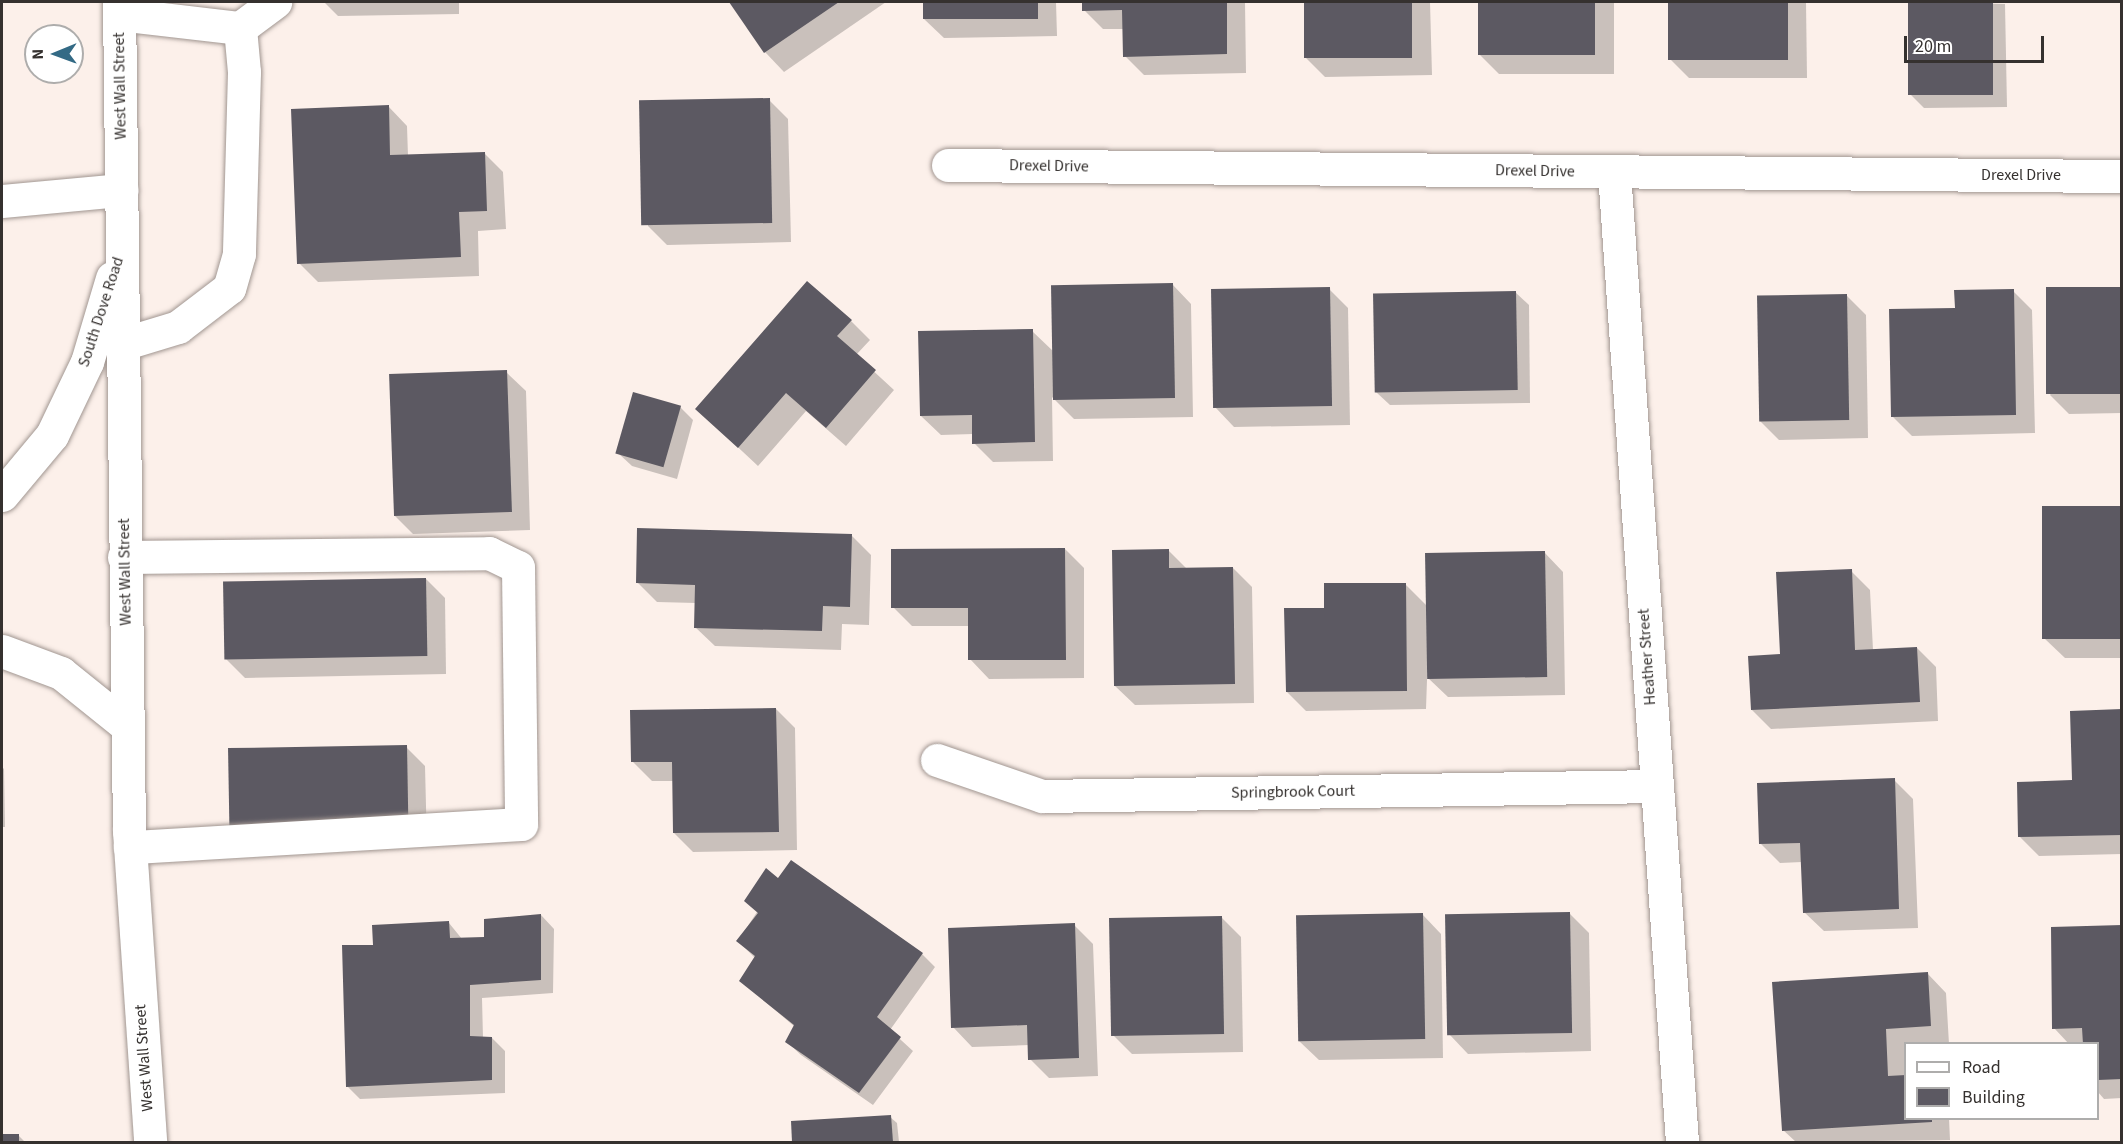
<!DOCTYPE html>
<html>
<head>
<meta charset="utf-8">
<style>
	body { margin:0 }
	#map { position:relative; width:2123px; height:1144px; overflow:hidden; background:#fcf0ea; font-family:"Source Sans 3",sans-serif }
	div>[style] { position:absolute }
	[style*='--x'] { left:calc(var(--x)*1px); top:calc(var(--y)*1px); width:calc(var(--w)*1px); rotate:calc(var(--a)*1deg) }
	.shadow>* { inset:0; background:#0003 }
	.building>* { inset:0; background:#5c5962; transform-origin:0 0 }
	.roads { filter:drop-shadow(0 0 2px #a19691) drop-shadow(0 0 2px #a19691) }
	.minor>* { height:33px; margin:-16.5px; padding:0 16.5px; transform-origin:16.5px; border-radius:16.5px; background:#fff }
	span { translate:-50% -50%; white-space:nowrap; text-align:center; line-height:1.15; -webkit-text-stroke:6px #fff; paint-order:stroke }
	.street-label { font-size:16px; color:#35312f }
	.frame { position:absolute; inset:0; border:3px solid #35312f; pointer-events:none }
	.legend { position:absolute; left:1904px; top:1042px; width:195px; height:78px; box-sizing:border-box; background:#fff; border:2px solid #aeadac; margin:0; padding:8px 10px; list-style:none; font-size:18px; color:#35312f }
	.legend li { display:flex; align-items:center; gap:12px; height:30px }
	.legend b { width:30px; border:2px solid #aeadac }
	.north { position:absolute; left:24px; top:24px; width:60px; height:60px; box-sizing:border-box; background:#fff; border:2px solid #aeadac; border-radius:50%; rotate:269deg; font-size:16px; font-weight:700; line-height:24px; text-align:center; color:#35312f }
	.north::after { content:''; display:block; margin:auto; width:21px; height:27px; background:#336a85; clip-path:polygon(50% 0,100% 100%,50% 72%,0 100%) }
	.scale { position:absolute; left:1904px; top:36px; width:140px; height:27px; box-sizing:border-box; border:3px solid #35312f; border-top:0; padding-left:8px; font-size:18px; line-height:21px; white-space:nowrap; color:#35312f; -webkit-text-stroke:4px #fff; paint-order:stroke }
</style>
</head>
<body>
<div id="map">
	<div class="shadow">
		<div style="clip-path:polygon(324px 2px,459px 2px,459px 14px,338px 16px)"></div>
		<div style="clip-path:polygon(730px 2px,886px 2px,784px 72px,765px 52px)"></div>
		<div style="clip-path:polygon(924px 2px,1056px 2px,1057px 36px,944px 38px,924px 19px)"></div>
		<div style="clip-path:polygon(1083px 2px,1245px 2px,1246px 73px,1144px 75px,1125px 56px,1124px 29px,1103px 29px,1084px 10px)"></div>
		<div style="clip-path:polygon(1305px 2px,1430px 2px,1432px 75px,1325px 77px,1306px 58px)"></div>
		<div style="clip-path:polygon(1480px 2px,1614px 2px,1614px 74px,1499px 74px,1480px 55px)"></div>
		<div style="clip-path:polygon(1669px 2px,1806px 2px,1807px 78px,1689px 78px,1670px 59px)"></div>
		<div style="clip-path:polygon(1909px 2px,2005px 4px,2007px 107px,1924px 108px,1911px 95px)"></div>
		<div style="clip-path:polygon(769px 100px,788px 119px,791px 242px,667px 245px,648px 226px,641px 103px)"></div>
		<div style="clip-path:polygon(388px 106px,407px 126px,408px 156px,484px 153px,503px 172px,506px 229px,478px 231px,479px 276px,318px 282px,299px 263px)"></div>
		<div style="clip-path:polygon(1172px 284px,1191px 304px,1193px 417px,1074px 419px,1052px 397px,1053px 461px,993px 462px,974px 443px,973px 434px,941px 435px,921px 416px,1032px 331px,1054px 352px)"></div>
		<div style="clip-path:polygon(1329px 289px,1348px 308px,1350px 425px,1234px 427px,1215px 407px)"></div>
		<div style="clip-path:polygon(2122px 289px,2122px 413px,2069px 414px,2050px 395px)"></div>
		<div style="clip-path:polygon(2013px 291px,2032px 310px,2035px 433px,1912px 436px,1892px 416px,1956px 309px)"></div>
		<div style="clip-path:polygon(1515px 292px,1529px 305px,1530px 403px,1390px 405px,1376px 392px)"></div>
		<div style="clip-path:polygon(1846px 295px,1866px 315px,1868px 438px,1779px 440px,1760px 421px)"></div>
		<div style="clip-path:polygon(851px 321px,870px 340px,856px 355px,894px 390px,846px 446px,806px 411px,758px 466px,697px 409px)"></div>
		<div style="clip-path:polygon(506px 372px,526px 391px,530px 530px,413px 534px,394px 515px)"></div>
		<div style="clip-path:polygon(680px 407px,693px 420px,677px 479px,632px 466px,618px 453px)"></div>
		<div style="clip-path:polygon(2122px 507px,2122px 658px,2065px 658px,2045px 639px)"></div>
		<div style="clip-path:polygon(852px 536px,871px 555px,869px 625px,842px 624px,841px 650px,715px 646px,695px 627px,696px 603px,657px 602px,637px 582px)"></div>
		<div style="clip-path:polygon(1065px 549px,1084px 568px,1084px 678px,989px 679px,970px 659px,970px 626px,912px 626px,893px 607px)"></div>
		<div style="clip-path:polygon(1168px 550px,1187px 569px,1233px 568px,1252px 587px,1254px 703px,1135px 705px,1115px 686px)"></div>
		<div style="clip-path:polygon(1544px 552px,1563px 572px,1565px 695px,1448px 697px,1428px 678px,1428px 651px,1426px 709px,1306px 711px,1287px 692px,1326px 609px,1405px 584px,1427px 606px)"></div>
		<div style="clip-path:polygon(1851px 571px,1870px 590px,1873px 650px,1917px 648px,1936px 667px,1938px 721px,1771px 729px,1752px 710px,1781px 656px)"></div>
		<div style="clip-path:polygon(426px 579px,445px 598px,446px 674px,245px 678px,226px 659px)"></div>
		<div style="clip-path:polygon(776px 709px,795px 728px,797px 850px,693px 852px,674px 833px,673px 781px,652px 781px,633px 762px)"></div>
		<div style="clip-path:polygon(2122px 711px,2122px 854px,2039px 856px,2020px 837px,2073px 782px)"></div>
		<div style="clip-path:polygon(406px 747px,425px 766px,427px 846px,250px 849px)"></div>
		<div style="clip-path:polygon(2px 767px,4px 769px,5px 827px,2px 827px)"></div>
		<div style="clip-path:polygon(1894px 780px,1913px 799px,1918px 928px,1824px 931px,1804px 912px,1802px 862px,1780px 863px,1761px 844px)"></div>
		<div style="clip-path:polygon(778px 880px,922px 954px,935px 967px,890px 1030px,913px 1051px,873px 1105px,801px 1055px,787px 1042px,795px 1027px,741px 981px,755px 958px,738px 941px)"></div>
		<div style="clip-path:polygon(1422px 914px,1441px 934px,1443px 1058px,1319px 1060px,1299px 1041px)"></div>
		<div style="clip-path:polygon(1570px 914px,1589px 933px,1591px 1051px,1468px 1054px,1449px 1034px)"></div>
		<div style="clip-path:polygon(541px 915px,554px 929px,553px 993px,482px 998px,483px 1038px,492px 1038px,505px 1051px,505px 1093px,360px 1099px,347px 1086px,375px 946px,449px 923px,462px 939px,486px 939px)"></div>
		<div style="clip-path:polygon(1222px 918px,1241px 937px,1243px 1052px,1132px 1054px,1113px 1035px)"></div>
		<div style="clip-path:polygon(1074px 925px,1093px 944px,1098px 1076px,1049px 1078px,1030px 1059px,1029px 1045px,972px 1047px,953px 1027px)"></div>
		<div style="clip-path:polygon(2122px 927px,2122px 1098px,2104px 1099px,2098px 1092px,2098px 1044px,2069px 1044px,2054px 1028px)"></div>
		<div style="clip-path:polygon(1927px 973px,1946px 993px,1949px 1044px,1906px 1044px,1906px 1118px,1949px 1118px,1950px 1140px,1796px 1142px,1783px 1130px)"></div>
		<div style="clip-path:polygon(890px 1117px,897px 1123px,899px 1142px,793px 1142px,792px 1122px)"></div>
		<div style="clip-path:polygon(2px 1135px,18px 1135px,25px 1142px,2px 1142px)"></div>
	</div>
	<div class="building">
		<div style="clip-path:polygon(729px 2px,839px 2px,764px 53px)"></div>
		<div style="left:923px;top:2px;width:115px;height:17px"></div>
		<div style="clip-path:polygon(1082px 2px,1227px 2px,1227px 54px,1123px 57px,1122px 10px,1082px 11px)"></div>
		<div style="left:1304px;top:2px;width:108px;height:56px"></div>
		<div style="left:1478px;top:2px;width:117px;height:53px"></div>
		<div style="left:1668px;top:2px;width:120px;height:58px"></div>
		<div style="left:1908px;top:2px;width:85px;height:93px"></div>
		<div style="left:770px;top:98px;width:125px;height:131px;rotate:89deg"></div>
		<div style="clip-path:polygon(389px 105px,390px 155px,485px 152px,487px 211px,459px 212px,461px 257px,297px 264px,291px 109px)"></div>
		<div style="clip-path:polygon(807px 281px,852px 320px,837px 336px,876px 370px,826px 428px,786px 393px,738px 448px,695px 409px)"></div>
		<div style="left:1173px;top:283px;width:115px;height:122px;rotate:89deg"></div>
		<div style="left:1330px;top:287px;width:119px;height:119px;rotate:89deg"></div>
		<div style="left:2122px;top:287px;width:107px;height:76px;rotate:90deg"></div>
		<div style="clip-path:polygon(2014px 289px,2016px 415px,1891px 417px,1889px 309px,1955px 308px,1954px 290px)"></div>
		<div style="left:1516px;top:291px;width:99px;height:143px;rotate:89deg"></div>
		<div style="left:1847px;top:294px;width:126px;height:90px;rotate:89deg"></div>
		<div style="clip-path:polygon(1033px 329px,1035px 442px,972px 444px,972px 415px,920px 416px,918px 331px)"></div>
		<div style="left:507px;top:370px;width:142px;height:118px;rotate:88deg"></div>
		<div style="left:633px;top:392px;width:50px;height:64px;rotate:16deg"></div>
		<div style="left:2122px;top:506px;width:133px;height:80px;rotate:90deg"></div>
		<div style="clip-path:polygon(637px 528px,852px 534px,850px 607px,823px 606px,822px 631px,694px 628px,695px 585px,636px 583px)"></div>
		<div style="clip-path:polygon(1065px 548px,1066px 660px,968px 660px,968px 608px,891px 608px,891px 549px)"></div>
		<div style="clip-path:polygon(1169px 549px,1169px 568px,1233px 567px,1235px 684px,1114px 686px,1112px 550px)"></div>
		<div style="left:1545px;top:551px;width:126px;height:120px;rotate:89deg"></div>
		<div style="clip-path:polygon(1852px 569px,1855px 650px,1917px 647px,1920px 702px,1751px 710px,1748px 656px,1780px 654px,1776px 572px)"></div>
		<div style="left:426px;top:578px;width:78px;height:203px;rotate:89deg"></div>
		<div style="clip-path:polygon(1324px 583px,1406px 583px,1407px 691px,1286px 692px,1284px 608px,1324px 608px)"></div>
		<div style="clip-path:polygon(776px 708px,779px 832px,673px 833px,672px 762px,631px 762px,630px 710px)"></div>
		<div style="clip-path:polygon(2122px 709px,2122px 835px,2018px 837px,2017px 782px,2072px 780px,2070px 711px)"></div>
		<div style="left:407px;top:745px;width:83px;height:179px;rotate:89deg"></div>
		<div style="clip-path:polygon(1895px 778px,1899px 909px,1803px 913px,1800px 843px,1759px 844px,1757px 783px)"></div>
		<div style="clip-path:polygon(791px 860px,923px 953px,877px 1017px,901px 1037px,859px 1093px,785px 1042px,794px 1025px,739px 981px,755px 956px,736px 941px,758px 913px,744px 901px,766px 868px,778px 878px)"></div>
		<div style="left:1570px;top:912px;width:121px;height:125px;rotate:89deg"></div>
		<div style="left:1423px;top:913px;width:126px;height:127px;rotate:89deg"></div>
		<div style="clip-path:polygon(541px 914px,541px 980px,470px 985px,470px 1036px,492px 1037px,492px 1080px,346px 1087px,342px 945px,373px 945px,372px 925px,449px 921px,450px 938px,484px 937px,484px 919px)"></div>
		<div style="left:1222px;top:916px;width:118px;height:113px;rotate:89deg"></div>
		<div style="clip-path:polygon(1075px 923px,1079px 1058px,1028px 1060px,1027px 1025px,951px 1028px,948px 928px)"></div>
		<div style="clip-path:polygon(2122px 925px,2122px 1079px,2098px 1080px,2098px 1044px,2083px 1044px,2082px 1028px,2052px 1029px,2051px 927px)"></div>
		<div style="clip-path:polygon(1928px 972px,1931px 1026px,1886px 1029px,1888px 1076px,1906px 1075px,1906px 1118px,1932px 1118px,1932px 1122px,1782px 1131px,1772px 982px)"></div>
		<div style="clip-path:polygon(891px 1115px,893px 1142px,792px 1142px,791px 1121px)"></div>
		<div style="left:2px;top:1134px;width:17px;height:8px"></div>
	</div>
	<div class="roads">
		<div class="minor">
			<div style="--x:119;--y:2;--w:829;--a:89.31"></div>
			<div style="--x:129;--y:831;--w:312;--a:86.1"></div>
			<div style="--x:119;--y:14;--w:122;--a:6.6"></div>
			<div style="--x:240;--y:28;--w:44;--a:84.8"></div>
			<div style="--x:244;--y:72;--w:182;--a:91.6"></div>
			<div style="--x:239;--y:254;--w:35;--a:106"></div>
			<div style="--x:229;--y:288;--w:64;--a:142.6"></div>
			<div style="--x:178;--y:327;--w:59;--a:163.1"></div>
			<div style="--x:240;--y:28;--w:44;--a:-36.6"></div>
			<div style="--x:948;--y:165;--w:1174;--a:0.54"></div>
			<div style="--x:1614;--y:172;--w:972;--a:85.99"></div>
			<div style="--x:2;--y:201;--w:120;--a:-5.3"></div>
			<div style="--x:2;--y:495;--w:78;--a:-50.2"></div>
			<div style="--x:52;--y:435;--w:81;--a:-64.4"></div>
			<div style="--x:87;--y:362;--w:88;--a:-73.4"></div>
			<div style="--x:124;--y:557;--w:365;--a:-0.6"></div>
			<div style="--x:489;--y:553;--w:32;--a:26"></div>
			<div style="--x:518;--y:567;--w:257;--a:89.3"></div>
			<div style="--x:521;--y:824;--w:392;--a:176.6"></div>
			<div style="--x:2;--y:651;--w:63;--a:20.4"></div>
			<div style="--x:61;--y:673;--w:85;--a:38.8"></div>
			<div style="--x:937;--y:760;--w:111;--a:18.9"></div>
			<div style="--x:1042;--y:796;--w:614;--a:-0.93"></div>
		</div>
	</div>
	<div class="street-label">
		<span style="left:120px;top:86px;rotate:-91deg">West Wall Street</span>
		<span style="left:1049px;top:166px;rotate:1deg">Drexel Drive</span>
		<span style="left:1535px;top:171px;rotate:1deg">Drexel Drive</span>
		<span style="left:2021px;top:175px">Drexel Drive</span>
		<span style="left:101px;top:312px;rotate:-72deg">South Dove Road</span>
		<span style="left:125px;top:572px;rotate:-91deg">West Wall Street</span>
		<span style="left:1647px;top:657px;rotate:-94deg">Heather Street</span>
		<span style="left:1293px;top:792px;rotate:-1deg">Springbrook Court</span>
		<span style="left:144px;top:1058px;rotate:-94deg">West Wall Street</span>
	</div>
	<div class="frame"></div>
	<ul class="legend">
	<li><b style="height:8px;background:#fff"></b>Road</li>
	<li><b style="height:16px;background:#5c5962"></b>Building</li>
	</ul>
	<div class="north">N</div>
	<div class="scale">20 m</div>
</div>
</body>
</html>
